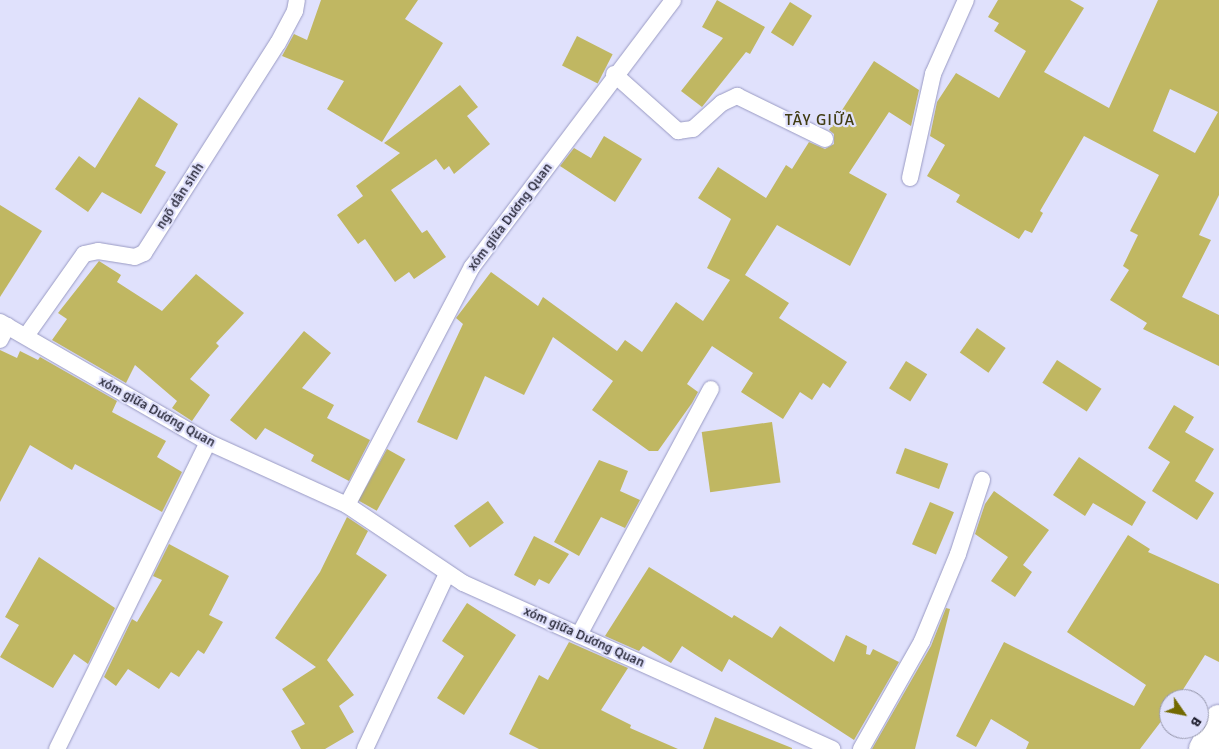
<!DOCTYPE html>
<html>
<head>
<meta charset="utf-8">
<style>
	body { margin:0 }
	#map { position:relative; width:1219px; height:749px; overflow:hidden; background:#e0e1fc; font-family:Signika,sans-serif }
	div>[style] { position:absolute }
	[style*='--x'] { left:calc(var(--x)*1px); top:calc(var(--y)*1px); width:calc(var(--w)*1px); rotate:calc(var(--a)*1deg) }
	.building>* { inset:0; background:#c0b762; transform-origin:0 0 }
	.roads { filter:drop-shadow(0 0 1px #999ac3) drop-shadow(0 0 1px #999ac3) }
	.lane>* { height:16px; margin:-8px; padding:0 8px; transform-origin:8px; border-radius:8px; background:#fff }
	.street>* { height:28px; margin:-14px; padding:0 14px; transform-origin:14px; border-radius:14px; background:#fff }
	span { translate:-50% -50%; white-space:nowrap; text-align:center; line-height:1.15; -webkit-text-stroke:4.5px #e0e1fc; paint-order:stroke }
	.street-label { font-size:14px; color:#222232 }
	.quarter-label { font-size:16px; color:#413c13; letter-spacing:1px }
	.north { position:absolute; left:1159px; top:689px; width:50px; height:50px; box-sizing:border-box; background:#e0e1fc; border:1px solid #9495ab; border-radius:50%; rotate:123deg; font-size:14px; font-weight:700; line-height:20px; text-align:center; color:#222232 }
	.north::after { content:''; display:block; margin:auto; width:18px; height:22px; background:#726901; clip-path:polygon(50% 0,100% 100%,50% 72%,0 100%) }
</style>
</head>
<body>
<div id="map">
	<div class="building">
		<div style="clip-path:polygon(321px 0,418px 0,405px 19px,443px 43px,382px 142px,327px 109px,344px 81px,282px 56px,294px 34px,307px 40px)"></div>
		<div style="clip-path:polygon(717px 0,765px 27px,750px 54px,746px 52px,702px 107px,681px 91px,723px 38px,702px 27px)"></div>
		<div style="clip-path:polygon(evenodd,998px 0,1070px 0,1084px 8px,1044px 72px,1109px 108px,1158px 0,1219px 0,1219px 195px,1199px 235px,1211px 240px,1182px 297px,1219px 315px,1219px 366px,1143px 329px,1147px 323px,1110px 300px,1129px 270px,1123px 266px,1138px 235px,1130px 231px,1159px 175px,1084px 136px,1040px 211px,1043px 213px,1032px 233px,1025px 230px,1019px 239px,956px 202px,960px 195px,927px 176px,945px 145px,930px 136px,937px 102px,956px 73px,999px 98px,1026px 51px,994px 31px,999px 23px,988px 17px,998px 0,1170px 89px,1218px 112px,1195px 153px,1153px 131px,1170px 89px)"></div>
		<div style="left:790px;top:2px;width:26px;height:36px;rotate:32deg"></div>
		<div style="left:577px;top:36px;width:40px;height:33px;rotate:27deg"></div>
		<div style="clip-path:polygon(874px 61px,919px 90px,911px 126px,889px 112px,849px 173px,887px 194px,850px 266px,777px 225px,745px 275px,789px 303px,779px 318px,847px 362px,830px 388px,823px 383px,812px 400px,800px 392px,783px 419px,741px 392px,753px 373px,712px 346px,687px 384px,698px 392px,692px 403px,658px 451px,649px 451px,592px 410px,613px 381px,553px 337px,524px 395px,485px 376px,457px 440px,417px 422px,463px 324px,456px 318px,491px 272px,538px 306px,543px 297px,617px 351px,625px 340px,642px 352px,676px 302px,703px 321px,730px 280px,707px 268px,731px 219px,698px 198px,718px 167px,766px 198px,786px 165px,792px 169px,809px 142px,825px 149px,834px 144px,834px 134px,829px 130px)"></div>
		<div style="clip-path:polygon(460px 85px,478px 107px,467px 116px,490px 144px,454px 174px,449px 166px,444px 170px,436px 159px,391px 190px,422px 233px,427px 230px,446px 257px,414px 279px,409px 272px,395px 282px,365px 239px,358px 244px,337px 215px,363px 196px,356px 186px,400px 153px,384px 143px)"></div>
		<div style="clip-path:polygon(139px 97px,178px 124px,155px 166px,166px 172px,141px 214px,102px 192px,88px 212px,55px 189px,79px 156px,95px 168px)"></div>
		<div style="clip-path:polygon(604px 136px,642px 159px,615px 202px,560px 166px,574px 148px,591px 158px)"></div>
		<div style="clip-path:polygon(0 205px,42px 231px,0 297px)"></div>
		<div style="clip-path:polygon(99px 261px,121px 275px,117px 282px,162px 311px,196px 274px,244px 313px,216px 343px,219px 346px,190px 379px,210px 395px,192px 421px,172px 408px,177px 401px,135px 365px,126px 383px,52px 340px,67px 319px,58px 313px)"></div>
		<div style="left:977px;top:328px;width:35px;height:30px;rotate:35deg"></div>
		<div style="clip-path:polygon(304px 331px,331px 353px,302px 388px,334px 405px,327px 418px,370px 440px,349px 481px,311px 461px,314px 455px,265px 428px,256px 440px,230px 420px)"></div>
		<div style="clip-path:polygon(0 350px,17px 358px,20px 351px,38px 360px,40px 357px,117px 401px,112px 412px,166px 441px,157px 457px,182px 472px,162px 512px,75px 464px,72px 470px,30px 445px,0 502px)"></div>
		<div style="left:1057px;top:360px;width:53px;height:27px;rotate:33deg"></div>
		<div style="left:906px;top:361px;width:25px;height:32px;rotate:32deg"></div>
		<div style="clip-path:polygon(1174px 405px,1194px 417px,1185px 432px,1214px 449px,1195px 481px,1214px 493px,1197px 520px,1152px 491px,1170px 462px,1148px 448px)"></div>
		<div style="left:772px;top:422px;width:61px;height:71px;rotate:82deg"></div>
		<div style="left:905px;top:448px;width:46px;height:27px;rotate:20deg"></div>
		<div style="left:387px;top:449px;width:21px;height:59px;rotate:29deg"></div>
		<div style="clip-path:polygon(1079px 457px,1146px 502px,1132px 526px,1093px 503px,1085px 516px,1053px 495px)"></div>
		<div style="clip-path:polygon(599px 460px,628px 471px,620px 491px,640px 500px,625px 528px,601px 517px,579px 556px,554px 542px)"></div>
		<div style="clip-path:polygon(994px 491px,1049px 530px,1023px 565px,1032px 572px,1015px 597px,991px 581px,1008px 557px,975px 534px,985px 504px)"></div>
		<div style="left:488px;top:501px;width:27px;height:42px;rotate:54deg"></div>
		<div style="left:930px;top:502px;width:26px;height:46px;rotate:23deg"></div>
		<div style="clip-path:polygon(347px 517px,368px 531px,356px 554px,387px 575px,327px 660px,354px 695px,339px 706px,354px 732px,325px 749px,301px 749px,291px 731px,305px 724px,282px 689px,316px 667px,275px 638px,320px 572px)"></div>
		<div style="clip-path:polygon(1128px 535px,1150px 549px,1148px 552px,1219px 584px,1219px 662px,1205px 655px,1177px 699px,1169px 699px,1169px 711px,1140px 749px,1026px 749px,1029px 742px,991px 719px,976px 747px,956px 736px,1004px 642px,1134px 706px,1146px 685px,1067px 632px)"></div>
		<div style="clip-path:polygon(534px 536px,569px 554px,549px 584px,539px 579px,535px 586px,514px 575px)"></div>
		<div style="clip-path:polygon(169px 544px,229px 576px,209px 615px,223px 622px,204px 654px,198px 650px,179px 677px,171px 672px,159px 689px,128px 669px,116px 686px,104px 677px,132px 619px,137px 622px,162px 580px,153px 576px)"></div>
		<div style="clip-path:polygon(39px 557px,115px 608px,88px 664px,74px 654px,53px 688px,0 657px,19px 625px,5px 617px)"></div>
		<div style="clip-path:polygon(649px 567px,732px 618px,734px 615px,772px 638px,780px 626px,834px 662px,846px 635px,867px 646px,866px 654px,870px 655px,873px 649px,899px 662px,854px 740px,729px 659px,722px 672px,682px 646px,671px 663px,643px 646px,639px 651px,605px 636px)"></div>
		<div style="clip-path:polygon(467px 603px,516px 635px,464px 715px,437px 698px,464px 656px,442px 641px)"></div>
		<div style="clip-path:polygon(946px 608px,950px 609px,915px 749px,872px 749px,931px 646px)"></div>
		<div style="clip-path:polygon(569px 642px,628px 668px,601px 710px,631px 725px,630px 728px,678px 749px,539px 749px,509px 734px,539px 675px,548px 680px)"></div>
		<div style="clip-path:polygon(715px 717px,792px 748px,792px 749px,703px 749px)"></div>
	</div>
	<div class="roads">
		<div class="lane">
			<div style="--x:614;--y:74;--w:86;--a:41.7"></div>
			<div style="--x:678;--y:131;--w:15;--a:-8"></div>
			<div style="--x:693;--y:129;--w:39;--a:-42"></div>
			<div style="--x:722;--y:103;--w:17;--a:-25"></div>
			<div style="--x:737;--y:96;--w:98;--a:26"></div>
			<div style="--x:910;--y:178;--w:107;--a:-77.5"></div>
			<div style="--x:933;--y:74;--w:81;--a:-66"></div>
			<div style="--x:0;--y:322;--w:240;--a:30"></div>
			<div style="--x:208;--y:442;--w:153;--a:24.4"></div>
			<div style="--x:347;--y:505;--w:140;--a:33.9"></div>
			<div style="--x:463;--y:583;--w:405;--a:24.2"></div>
			<div style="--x:26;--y:336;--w:100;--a:-54.7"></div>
			<div style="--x:84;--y:254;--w:14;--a:-12"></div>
			<div style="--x:98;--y:251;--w:37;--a:9"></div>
			<div style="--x:135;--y:257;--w:10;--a:-24"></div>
			<div style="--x:144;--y:253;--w:249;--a:-57.5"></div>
			<div style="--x:278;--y:43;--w:36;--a:-62"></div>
			<div style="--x:295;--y:11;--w:11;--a:-80"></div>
			<div style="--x:0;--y:340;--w:16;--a:-63"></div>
			<div style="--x:347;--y:505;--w:269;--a:-62.3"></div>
			<div style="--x:472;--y:267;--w:334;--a:-53"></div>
			<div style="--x:579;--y:635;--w:279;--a:-61.8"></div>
			<div style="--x:57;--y:749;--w:342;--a:-63.8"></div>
			<div style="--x:365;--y:749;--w:193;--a:-64.9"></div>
			<div style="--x:861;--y:749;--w:124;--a:-60.5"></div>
			<div style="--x:922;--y:641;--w:94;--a:-67.5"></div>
			<div style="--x:958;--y:554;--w:78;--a:-72"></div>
		</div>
		<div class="street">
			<div style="--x:1203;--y:749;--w:34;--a:-62"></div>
		</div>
	</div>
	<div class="street-label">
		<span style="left:180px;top:196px;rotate:-57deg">ngõ dân sinh</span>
		<span style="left:510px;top:217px;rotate:-53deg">xóm giữa Dương Quan</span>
		<span style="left:157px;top:412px;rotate:29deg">xóm giữa Dương Quan</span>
		<span style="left:584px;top:637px;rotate:24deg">xóm giữa Dương Quan</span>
	</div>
	<div class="quarter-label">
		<span style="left:820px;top:120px">TÂY GIỮA</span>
	</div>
	<div class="north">B</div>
</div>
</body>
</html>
